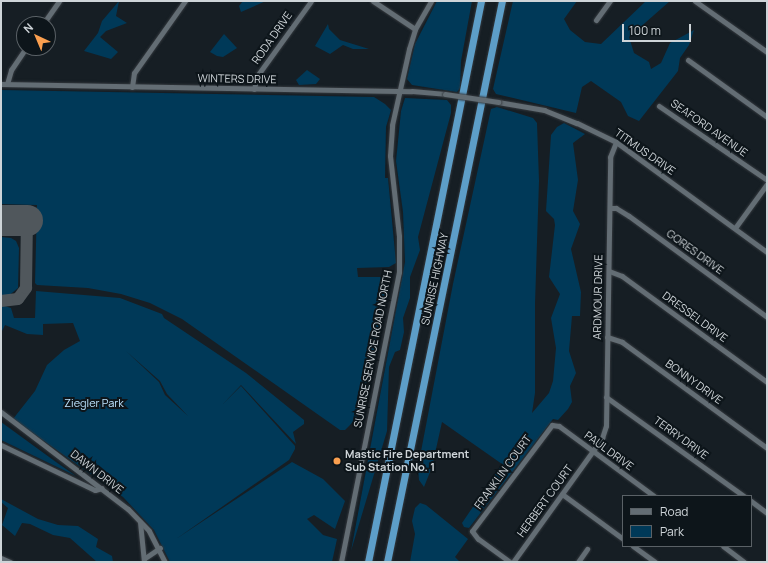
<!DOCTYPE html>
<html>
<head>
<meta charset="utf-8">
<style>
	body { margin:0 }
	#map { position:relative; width:768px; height:563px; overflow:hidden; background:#161e24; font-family:Manrope,sans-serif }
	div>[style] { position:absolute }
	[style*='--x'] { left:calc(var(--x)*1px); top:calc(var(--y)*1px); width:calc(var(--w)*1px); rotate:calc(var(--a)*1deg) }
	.green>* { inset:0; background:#003958 }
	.taxiway>* { height:12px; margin:-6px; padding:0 6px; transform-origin:6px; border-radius:6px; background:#50575c }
	.runway>* { height:31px; margin:-15.5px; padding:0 15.5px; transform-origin:15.5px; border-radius:15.5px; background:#50575c }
	.roads { filter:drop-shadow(0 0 1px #34393e) drop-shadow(0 0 1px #34393e) }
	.minor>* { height:5px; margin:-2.5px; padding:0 2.5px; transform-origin:2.5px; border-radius:2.5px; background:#636d74 }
	.highway>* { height:7px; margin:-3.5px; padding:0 3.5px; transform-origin:3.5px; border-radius:3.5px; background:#5d9ec8 }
	.bridges { filter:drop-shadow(0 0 1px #34393e) drop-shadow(0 0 1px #34393e) }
	.minor-bridge>* { height:5px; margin:-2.5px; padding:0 2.5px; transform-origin:2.5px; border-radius:2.5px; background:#636d74 }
	.dots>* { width:11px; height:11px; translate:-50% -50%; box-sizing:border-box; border:2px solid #0d151a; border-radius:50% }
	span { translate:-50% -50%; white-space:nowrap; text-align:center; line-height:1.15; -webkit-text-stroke:4px #0d151a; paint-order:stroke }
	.street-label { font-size:11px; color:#ced4d8 }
	.park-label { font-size:11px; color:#bee4ff }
	.poi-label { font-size:11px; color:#ced4d8; font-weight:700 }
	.left { translate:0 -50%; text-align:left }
	.frame { position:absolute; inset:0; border:2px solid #ced4d8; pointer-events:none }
	.legend { position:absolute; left:622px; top:495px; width:130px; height:52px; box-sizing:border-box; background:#0d151a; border:1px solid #5a6166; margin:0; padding:5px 7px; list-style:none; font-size:12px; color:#ced4d8 }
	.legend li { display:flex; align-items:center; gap:8px; height:20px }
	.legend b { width:20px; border:1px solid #5a6166 }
	.north { position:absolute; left:16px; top:16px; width:40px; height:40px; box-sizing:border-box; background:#0d151a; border:1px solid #5a6166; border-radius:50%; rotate:316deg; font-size:11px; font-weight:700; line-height:16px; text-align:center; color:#ced4d8 }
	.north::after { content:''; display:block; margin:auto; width:14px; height:18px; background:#fa9f4f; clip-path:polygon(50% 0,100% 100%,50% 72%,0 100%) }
	.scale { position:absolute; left:622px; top:24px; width:69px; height:18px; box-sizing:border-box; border:2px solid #ced4d8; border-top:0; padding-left:5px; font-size:12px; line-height:14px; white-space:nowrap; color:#ced4d8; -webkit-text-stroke:3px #0d151a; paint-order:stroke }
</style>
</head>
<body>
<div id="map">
	<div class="green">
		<div style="clip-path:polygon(119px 1px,116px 16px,127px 23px,106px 31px,100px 37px,118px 52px,111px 59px,84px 51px,98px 33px,102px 21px)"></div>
		<div style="clip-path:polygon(243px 1px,266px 1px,241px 12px,239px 6px)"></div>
		<div style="clip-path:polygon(437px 1px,472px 1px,461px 61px,460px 88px,457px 92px,412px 85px,407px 79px,415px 44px)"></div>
		<div style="clip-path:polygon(513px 1px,577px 1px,564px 19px,570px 30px,585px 42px,601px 44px,646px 1px,670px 1px,629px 37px,634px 53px,649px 62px,651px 69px,661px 63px,670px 43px,694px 30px,689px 45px,680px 58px,678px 71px,639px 121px,628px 116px,621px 102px,591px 81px,582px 87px,576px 113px,496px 94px,493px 89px)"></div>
		<div style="clip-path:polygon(328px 24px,329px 29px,340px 40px,369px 49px,353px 49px,343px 45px,330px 54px,315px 46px)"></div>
		<div style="clip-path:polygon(224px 34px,237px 48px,223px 57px,217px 56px,210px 52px)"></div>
		<div style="clip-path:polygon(307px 70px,320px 79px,316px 84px,299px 85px,296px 80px)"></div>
		<div style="clip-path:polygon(1px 90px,374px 97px,385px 104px,391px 110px,386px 127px,385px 178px,388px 178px,396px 263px,389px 267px,357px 268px,358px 277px,381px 277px,385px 284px,385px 296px,366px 389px,356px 418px,350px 425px,345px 430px,340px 430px,182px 319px,150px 303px,121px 294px,88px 288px,37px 285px,35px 283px,37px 205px,1px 204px)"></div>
		<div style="clip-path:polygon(405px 98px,447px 100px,451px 105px,451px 113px,418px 237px,420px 250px,410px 277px,410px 298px,403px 318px,404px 332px,400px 350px,395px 352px,389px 367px,387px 431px,351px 551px,405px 262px,403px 212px,396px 161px,401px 111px)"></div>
		<div style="clip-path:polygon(497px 107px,533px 118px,537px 123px,539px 181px,535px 304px,535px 393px,532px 413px,549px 393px,553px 381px,556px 348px,551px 318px,560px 294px,549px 277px,555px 225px,554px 219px,546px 211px,551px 135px,557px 127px,564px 123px,585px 134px,573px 143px,578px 180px,573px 211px,580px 224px,571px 249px,581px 292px,580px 316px,572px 316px,569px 351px,576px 373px,570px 386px,572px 402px,568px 409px,558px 420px,553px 419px,469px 528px,464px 527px,462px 523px,502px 464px,442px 422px,432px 467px,424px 487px,419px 480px,418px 467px,453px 284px,491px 109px)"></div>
		<div style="clip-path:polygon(1px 237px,11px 238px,16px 241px,19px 248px,18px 288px,7px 297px,1px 296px)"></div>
		<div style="clip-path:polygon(evenodd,36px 291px,120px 298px,162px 314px,164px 318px,246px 373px,304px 420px,304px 424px,293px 432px,296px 444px,241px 385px,222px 405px,241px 386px,295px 446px,295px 449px,289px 460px,176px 539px,292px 462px,323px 479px,345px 501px,335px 529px,314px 515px,307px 519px,323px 535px,337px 539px,332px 562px,170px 562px,154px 530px,123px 497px,13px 419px,35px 391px,47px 365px,64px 350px,80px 341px,73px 323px,43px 324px,43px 335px,27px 334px,5px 325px,1px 333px,1px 305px,11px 308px,14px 318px,35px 318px,36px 291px,126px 351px,160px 381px,167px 394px,188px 416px,165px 395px,159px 382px,126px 351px)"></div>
		<div style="clip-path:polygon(1px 422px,56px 462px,76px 476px,1px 440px)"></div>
		<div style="clip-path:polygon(1px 499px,38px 519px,58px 525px,78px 526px,98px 539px,96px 547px,112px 556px,113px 562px,97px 562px,70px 538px,53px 535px,30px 524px,22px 523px,15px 536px,2px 525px,8px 508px,1px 502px)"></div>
		<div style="clip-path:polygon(420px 503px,426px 505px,468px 539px,455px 557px,460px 562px,410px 562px,415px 534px,412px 521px,415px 508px)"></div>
	</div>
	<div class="taxiway">
		<div style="--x:1;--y:301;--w:17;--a:-7"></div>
		<div style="--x:18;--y:299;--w:14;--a:-54"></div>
		<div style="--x:26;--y:288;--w:68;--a:-89.2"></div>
	</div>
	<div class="runway">
		<div style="--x:1;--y:220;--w:26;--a:0"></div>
	</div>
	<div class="roads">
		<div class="minor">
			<div style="--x:373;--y:1;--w:50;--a:33.7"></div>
			<div style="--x:695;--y:1;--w:88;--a:35.3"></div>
			<div style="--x:596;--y:20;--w:24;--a:-54"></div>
			<div style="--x:43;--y:24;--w:28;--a:-55"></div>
			<div style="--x:688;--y:60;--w:97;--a:35.8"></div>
			<div style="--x:1;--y:84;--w:411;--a:1"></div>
			<div style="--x:412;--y:91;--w:33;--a:5"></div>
			<div style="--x:7;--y:84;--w:15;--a:-74"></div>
			<div style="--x:11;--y:70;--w:27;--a:-56"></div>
			<div style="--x:132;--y:87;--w:14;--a:-82"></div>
			<div style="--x:134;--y:73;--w:88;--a:-54.7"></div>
			<div style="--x:254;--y:89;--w:13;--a:-77"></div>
			<div style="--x:257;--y:76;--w:92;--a:-54.2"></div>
			<div style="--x:498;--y:102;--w:47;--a:9.9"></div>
			<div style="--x:544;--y:110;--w:35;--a:22"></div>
			<div style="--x:577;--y:123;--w:43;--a:26"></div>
			<div style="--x:616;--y:142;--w:187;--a:36.1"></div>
			<div style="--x:659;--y:106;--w:131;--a:34.4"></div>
			<div style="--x:610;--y:208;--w:6;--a:0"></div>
			<div style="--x:616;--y:208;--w:15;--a:32"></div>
			<div style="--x:629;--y:216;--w:171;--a:36.2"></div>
			<div style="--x:735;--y:228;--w:54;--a:-54"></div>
			<div style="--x:609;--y:271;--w:14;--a:21"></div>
			<div style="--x:622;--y:276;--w:180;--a:36.2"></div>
			<div style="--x:607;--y:337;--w:16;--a:18"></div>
			<div style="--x:622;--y:342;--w:180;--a:36.2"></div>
			<div style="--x:606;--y:397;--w:170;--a:35.7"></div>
			<div style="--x:1;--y:412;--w:160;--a:37.4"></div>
			<div style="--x:128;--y:509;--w:30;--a:46"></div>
			<div style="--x:149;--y:531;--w:35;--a:63"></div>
			<div style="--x:1;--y:445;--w:104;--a:25.6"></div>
			<div style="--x:95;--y:490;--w:7;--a:-16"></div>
			<div style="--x:562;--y:494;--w:76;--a:36.4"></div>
			<div style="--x:751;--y:501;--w:20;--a:37"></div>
			<div style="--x:140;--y:522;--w:40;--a:84.3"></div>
			<div style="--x:633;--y:546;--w:27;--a:36"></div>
			<div style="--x:723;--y:546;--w:26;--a:37"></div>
			<div style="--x:1;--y:558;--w:10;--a:24"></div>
			<div style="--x:145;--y:558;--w:18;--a:-34"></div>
			<div style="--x:341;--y:562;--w:296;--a:-78.7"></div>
			<div style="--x:399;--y:272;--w:36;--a:-90"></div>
			<div style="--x:399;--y:236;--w:81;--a:-96.4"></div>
			<div style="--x:390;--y:156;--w:31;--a:-86"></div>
			<div style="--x:392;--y:125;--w:78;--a:-77.4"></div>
			<div style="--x:409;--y:49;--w:21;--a:-73"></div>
			<div style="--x:415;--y:29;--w:32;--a:-60"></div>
			<div style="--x:510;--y:562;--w:39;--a:-144"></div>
			<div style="--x:478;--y:539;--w:10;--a:-127"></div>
			<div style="--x:472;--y:531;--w:133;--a:-53"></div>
			<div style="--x:552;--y:425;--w:7;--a:8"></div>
			<div style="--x:559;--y:426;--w:118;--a:36.4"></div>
			<div style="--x:513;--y:562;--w:153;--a:-54.3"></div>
			<div style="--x:602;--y:438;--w:13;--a:-72"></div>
			<div style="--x:606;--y:426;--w:269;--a:-89.1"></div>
			<div style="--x:610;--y:157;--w:16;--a:-68"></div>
			<div style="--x:578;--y:562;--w:16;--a:-55"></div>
		</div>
		<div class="highway">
			<div style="--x:368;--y:562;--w:572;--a:-78.61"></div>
			<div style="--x:387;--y:562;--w:573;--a:-78.42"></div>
		</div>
	</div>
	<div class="bridges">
		<div class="minor-bridge">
			<div style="--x:445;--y:94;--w:54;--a:8.6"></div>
		</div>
	</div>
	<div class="dots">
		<div style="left:337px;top:461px;background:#fa9f4f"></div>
	</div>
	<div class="street-label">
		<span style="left:272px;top:38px;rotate:-55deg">RODA DRIVE</span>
		<span style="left:237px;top:79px;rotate:1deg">WINTERS DRIVE</span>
		<span style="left:709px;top:128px;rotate:35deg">SEAFORD AVENUE</span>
		<span style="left:645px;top:152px;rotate:35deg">TITMUS DRIVE</span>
		<span style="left:695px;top:252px;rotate:36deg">GORES DRIVE</span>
		<span style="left:435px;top:279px;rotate:-78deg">SUNRISE HIGHWAY</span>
		<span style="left:598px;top:297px;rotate:-89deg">ARDMOUR DRIVE</span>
		<span style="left:695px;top:317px;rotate:36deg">DRESSEL DRIVE</span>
		<span style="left:373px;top:349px;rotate:-79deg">SUNRISE SERVICE ROAD NORTH</span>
		<span style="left:694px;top:382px;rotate:36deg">BONNY DRIVE</span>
		<span style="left:681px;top:438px;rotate:36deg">TERRY DRIVE</span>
		<span style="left:609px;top:451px;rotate:36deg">PAUL DRIVE</span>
		<span style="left:97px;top:472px;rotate:38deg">DAWN DRIVE</span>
		<span style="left:503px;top:472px;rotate:-54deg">FRANKLIN COURT</span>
		<span style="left:545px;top:501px;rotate:-54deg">HERBERT COURT</span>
	</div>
	<div class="park-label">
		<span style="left:94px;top:403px">Ziegler Park</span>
	</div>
	<div class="poi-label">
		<span class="left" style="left:345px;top:461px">Mastic Fire Department<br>Sub Station No. 1</span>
	</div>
	<div class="frame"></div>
	<ul class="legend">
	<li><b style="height:5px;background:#636d74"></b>Road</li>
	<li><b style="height:11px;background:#003958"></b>Park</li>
	</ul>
	<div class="north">N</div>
	<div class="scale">100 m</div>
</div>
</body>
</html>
